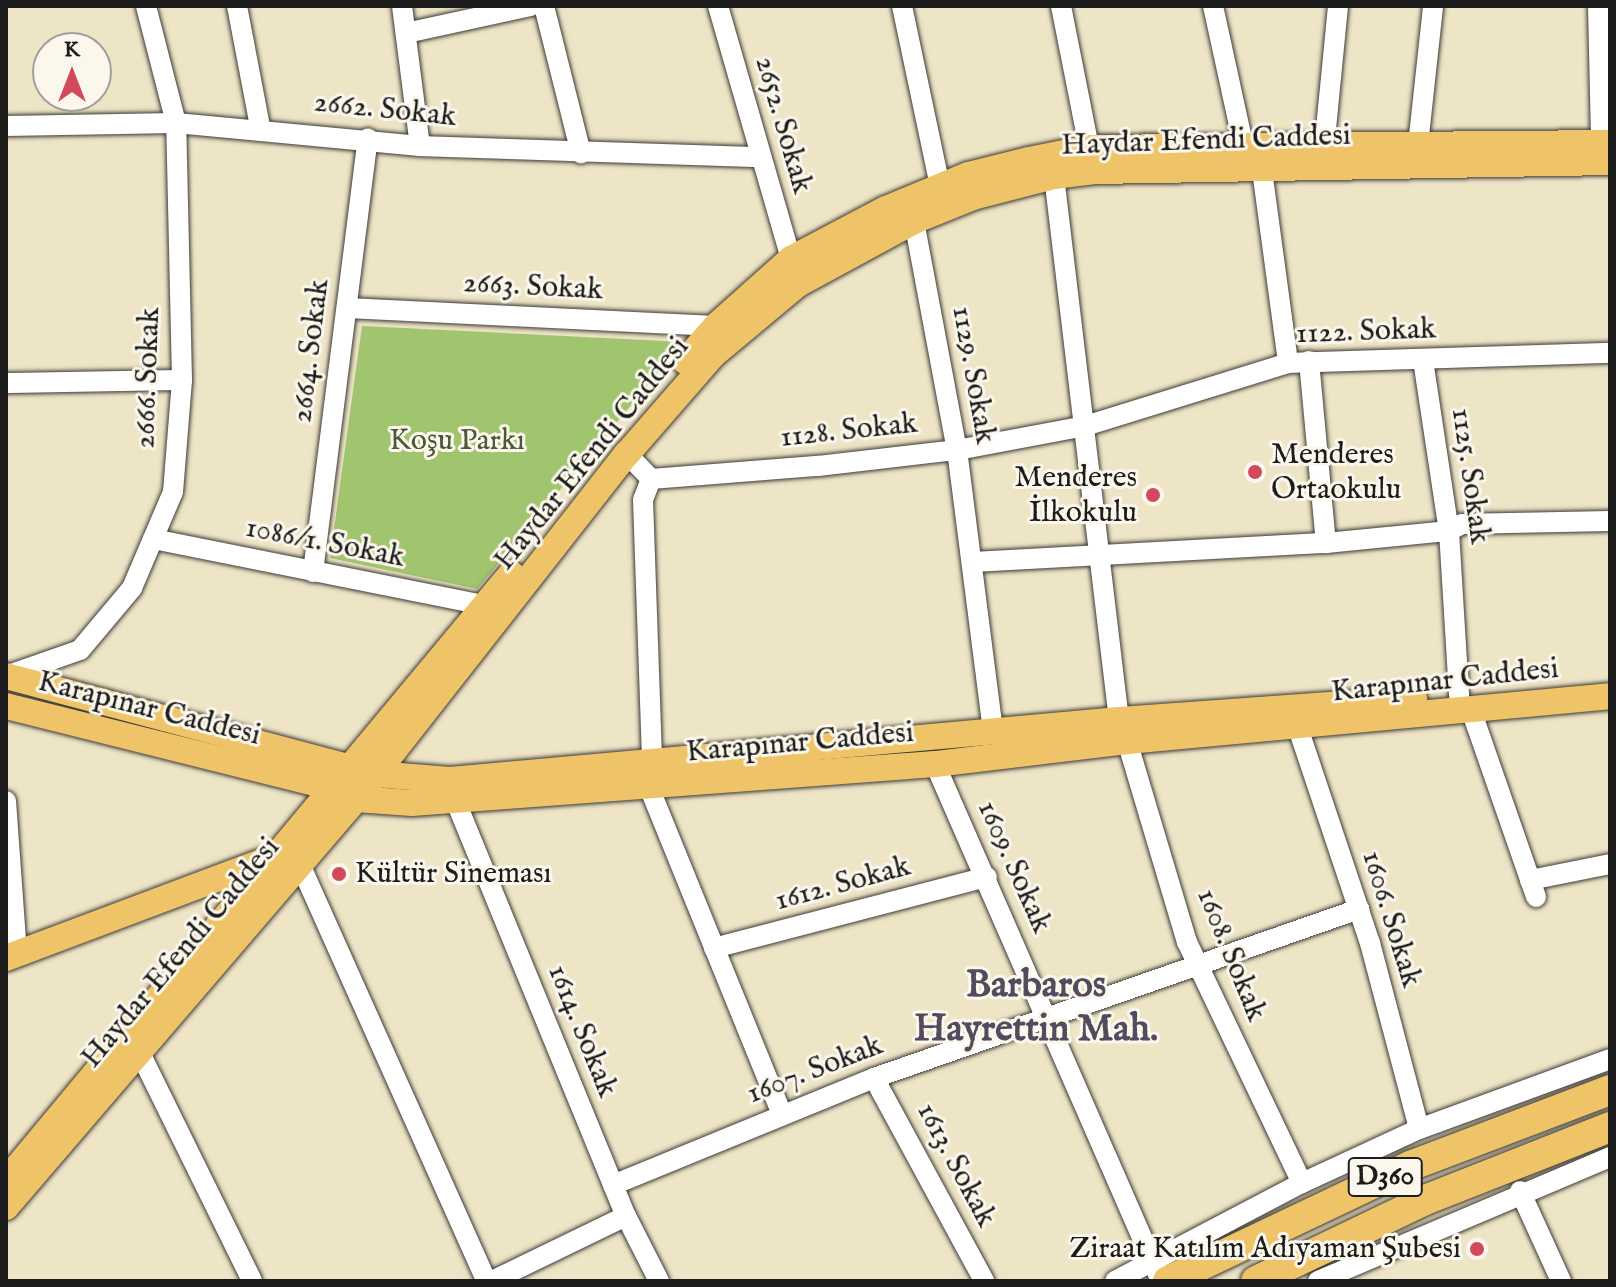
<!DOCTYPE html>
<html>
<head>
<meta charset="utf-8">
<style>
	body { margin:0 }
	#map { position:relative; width:1616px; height:1287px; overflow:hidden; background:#eee4c6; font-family:"IM FELL English",serif }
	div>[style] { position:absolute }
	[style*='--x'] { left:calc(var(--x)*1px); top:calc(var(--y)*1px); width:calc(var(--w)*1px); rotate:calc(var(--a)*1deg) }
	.green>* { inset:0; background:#a1c46e }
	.roads { filter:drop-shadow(0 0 2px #3c3a36) drop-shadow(0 0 2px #3c3a36) }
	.minor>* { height:20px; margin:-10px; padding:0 10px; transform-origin:10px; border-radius:10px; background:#fff }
	.major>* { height:26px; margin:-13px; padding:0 13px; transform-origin:13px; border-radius:13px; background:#efc469 }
	.highway>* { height:30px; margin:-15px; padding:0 15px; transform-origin:15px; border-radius:15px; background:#efc469 }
	.dots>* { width:22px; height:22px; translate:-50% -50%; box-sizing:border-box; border:4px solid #fbf7ec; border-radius:50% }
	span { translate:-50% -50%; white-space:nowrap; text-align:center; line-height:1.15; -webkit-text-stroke:6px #fbf7ec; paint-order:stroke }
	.shield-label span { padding:2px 6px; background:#fbf7ec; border:2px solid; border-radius:6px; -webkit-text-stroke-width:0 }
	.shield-label { font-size:28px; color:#1c1c1c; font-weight:700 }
	.street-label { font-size:30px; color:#1c1c1c }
	.park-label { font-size:30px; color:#4b5739 }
	.poi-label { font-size:30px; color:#1c1c1c }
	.left { translate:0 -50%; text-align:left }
	.right { translate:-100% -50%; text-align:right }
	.district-label { font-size:38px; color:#524b5d; font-weight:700 }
	.frame { position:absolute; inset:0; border:8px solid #1c1c1c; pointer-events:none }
	.north { position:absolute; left:32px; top:32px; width:80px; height:80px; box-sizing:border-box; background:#fbf7ec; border:2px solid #a29f99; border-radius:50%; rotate:0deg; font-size:22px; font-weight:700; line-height:32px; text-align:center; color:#1c1c1c }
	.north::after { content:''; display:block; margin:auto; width:28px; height:36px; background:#d1495b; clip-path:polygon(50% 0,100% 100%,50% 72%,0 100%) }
</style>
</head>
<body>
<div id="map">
	<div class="green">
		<div style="clip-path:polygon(362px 326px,684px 342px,477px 589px,330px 558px)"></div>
	</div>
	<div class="roads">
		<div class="minor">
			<div style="--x:237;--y:6;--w:123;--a:79.2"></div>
			<div style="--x:402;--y:6;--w:141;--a:82.7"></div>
			<div style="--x:544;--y:6;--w:152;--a:75.9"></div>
			<div style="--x:718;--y:6;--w:263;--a:73.9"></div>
			<div style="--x:902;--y:6;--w:184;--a:78.1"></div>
			<div style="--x:1061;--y:6;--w:145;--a:78.8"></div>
			<div style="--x:1213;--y:6;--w:145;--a:77.7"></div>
			<div style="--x:1598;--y:6;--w:137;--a:88.7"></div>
			<div style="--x:406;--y:33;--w:128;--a:-12.2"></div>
			<div style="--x:6;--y:126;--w:170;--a:-1"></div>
			<div style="--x:176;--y:123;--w:245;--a:5.4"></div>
			<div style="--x:420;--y:146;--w:339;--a:1.9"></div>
			<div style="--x:1418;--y:145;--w:140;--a:-83.8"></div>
			<div style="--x:1324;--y:149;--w:144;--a:-84.4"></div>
			<div style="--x:1262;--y:170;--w:195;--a:82.3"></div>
			<div style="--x:1054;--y:176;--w:548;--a:83.19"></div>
			<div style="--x:914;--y:221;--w:233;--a:79.4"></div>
			<div style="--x:957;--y:450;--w:283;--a:82.7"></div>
			<div style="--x:347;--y:308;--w:369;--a:2.8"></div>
			<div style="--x:1423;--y:360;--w:173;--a:81.4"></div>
			<div style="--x:1449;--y:531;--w:165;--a:86.5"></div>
			<div style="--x:1309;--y:361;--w:183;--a:84.7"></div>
			<div style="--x:6;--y:383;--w:176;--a:-1"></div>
			<div style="--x:627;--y:454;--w:35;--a:46"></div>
			<div style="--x:651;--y:479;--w:168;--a:-4.5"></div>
			<div style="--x:818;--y:466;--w:140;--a:-6.6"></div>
			<div style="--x:957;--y:450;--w:130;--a:-10.6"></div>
			<div style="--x:1085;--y:426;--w:213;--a:-17.2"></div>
			<div style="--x:1288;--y:363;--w:322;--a:-1.8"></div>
			<div style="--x:651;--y:479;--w:22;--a:111"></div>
			<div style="--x:643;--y:500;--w:262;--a:88"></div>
			<div style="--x:153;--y:539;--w:341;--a:11.3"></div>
			<div style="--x:973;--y:562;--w:354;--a:-3.1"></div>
			<div style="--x:1326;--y:543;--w:124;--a:-5.6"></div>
			<div style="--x:1449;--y:531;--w:15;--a:-28"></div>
			<div style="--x:1462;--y:524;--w:148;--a:-1.2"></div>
			<div style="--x:313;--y:572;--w:437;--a:-82.8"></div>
			<div style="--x:6;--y:676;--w:78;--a:-19.4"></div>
			<div style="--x:80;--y:650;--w:81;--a:-50"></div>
			<div style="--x:132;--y:588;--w:104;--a:-66.9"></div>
			<div style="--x:173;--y:492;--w:112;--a:-85.4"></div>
			<div style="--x:182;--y:380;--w:257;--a:-91.3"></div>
			<div style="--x:176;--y:123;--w:121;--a:-104.4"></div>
			<div style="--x:1471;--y:710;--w:198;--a:70.8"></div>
			<div style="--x:1298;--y:728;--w:227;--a:71.5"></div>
			<div style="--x:1370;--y:943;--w:192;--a:75.2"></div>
			<div style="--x:1127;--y:741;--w:210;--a:73.4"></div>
			<div style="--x:1187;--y:942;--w:267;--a:64.5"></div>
			<div style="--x:935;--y:764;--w:564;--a:66.39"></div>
			<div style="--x:649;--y:787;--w:353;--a:67.9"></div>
			<div style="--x:6;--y:801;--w:152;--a:85.9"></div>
			<div style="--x:456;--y:802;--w:448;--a:67.7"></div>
			<div style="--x:626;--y:1216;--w:73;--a:63.1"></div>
			<div style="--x:299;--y:862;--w:459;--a:65.9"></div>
			<div style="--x:1530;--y:880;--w:82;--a:-11.3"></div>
			<div style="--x:714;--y:948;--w:282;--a:-14.6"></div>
			<div style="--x:140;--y:1053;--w:254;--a:63.8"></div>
			<div style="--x:874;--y:1078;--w:231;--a:61.5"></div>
			<div style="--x:613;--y:1185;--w:282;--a:-22.3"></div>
			<div style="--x:874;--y:1078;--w:514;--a:-19.21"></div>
			<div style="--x:1520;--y:1191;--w:99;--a:65.5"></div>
			<div style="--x:492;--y:1281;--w:149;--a:-25.9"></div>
			<div style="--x:1115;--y:1281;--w:211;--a:-27.7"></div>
			<div style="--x:1302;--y:1183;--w:129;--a:-24.8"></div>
			<div style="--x:1419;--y:1129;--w:203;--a:-20.1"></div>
			<div style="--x:1318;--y:1281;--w:317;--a:-23"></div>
		</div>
		<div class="major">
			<div style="--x:685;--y:361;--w:47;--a:-48.5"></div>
			<div style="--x:716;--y:326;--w:101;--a:-41.8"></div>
			<div style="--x:791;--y:259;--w:107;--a:-27.8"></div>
			<div style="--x:886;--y:209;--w:89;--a:-22.5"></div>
			<div style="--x:968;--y:175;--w:63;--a:-13.8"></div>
			<div style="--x:1029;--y:160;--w:61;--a:-11.3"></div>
			<div style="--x:1089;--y:148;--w:521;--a:-0.55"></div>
			<div style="--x:6;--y:676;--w:382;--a:14.9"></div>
			<div style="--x:375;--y:774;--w:75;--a:4.6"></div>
			<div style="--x:450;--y:780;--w:672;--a:-5.12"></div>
			<div style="--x:1119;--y:720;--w:296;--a:-4.1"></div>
			<div style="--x:6;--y:706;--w:335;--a:14"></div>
			<div style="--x:331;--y:787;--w:28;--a:26"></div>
			<div style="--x:356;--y:799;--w:56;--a:4.1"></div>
			<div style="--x:412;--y:803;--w:524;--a:-4.26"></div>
			<div style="--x:935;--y:764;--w:193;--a:-6.8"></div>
			<div style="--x:1127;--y:741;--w:485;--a:-5.3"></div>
			<div style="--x:6;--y:958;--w:284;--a:-20.6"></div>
			<div style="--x:9;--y:1177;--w:785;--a:-50.22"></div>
			<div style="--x:6;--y:1207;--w:538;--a:-49.38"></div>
			<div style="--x:356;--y:799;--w:439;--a:-51.9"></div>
			<div style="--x:627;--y:454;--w:131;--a:-49"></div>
			<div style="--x:713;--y:355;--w:111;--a:-39.9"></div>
			<div style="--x:798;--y:284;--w:132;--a:-28.5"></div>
			<div style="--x:914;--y:221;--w:64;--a:-22.1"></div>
			<div style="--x:973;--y:197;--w:84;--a:-14.5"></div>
			<div style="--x:1054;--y:176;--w:41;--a:-7"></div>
			<div style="--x:1095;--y:171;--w:515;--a:-1"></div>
		</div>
		<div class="highway">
			<div style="--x:1168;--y:1281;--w:268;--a:-25.4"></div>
			<div style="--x:1410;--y:1166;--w:214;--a:-20.8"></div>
			<div style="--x:1256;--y:1281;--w:187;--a:-25.6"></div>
			<div style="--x:1425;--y:1200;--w:199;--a:-21.5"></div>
		</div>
	</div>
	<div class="dots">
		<div style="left:1255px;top:472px;background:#d1495b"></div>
		<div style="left:1153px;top:495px;background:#d1495b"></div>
		<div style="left:339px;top:874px;background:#d1495b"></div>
		<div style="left:1477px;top:1249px;background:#d1495b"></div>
	</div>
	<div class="shield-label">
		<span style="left:1385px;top:1177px">D360</span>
	</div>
	<div class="street-label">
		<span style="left:385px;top:110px;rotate:6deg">2662. Sokak</span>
		<span style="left:783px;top:125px;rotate:74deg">2652. Sokak</span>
		<span style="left:1206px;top:141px;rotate:-2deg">Haydar Efendi Caddesi</span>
		<span style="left:533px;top:287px;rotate:3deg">2663. Sokak</span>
		<span style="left:1366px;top:332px;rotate:-2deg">1122. Sokak</span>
		<span style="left:311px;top:351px;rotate:-83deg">2664. Sokak</span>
		<span style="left:973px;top:375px;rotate:80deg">1129. Sokak</span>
		<span style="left:148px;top:378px;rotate:-88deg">2666. Sokak</span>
		<span style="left:849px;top:431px;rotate:-6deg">1128. Sokak</span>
		<span style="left:592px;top:454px;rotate:-51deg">Haydar Efendi Caddesi</span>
		<span style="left:1470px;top:476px;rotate:82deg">1125. Sokak</span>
		<span style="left:325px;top:543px;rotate:11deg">1086/1. Sokak</span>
		<span style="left:1445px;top:681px;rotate:-6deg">Karapınar Caddesi</span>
		<span style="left:149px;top:709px;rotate:14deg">Karapınar Caddesi</span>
		<span style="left:800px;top:743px;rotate:-5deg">Karapınar Caddesi</span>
		<span style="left:1014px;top:867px;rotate:66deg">1609. Sokak</span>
		<span style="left:843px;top:884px;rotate:-15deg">1612. Sokak</span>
		<span style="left:1391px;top:919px;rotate:73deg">1606. Sokak</span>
		<span style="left:181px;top:953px;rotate:-50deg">Haydar Efendi Caddesi</span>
		<span style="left:1231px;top:955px;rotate:68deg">1608. Sokak</span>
		<span style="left:582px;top:1031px;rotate:68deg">1614. Sokak</span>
		<span style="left:815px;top:1070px;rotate:-21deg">1607. Sokak</span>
		<span style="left:956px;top:1165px;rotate:62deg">1613. Sokak</span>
	</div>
	<div class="park-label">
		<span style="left:457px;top:441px">Koşu Parkı</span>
	</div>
	<div class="poi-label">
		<span class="left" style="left:1271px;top:472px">Menderes<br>Ortaokulu</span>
		<span class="right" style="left:1137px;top:495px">Menderes<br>İlkokulu</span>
		<span class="left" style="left:355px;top:874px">Kültür Sineması</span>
		<span class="right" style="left:1461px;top:1249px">Ziraat Katılım Adıyaman Şubesi</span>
	</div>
	<div class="district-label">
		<span style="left:1036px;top:1009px">Barbaros<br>Hayrettin Mah.</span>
	</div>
	<div class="frame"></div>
	<div class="north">K</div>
</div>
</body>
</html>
